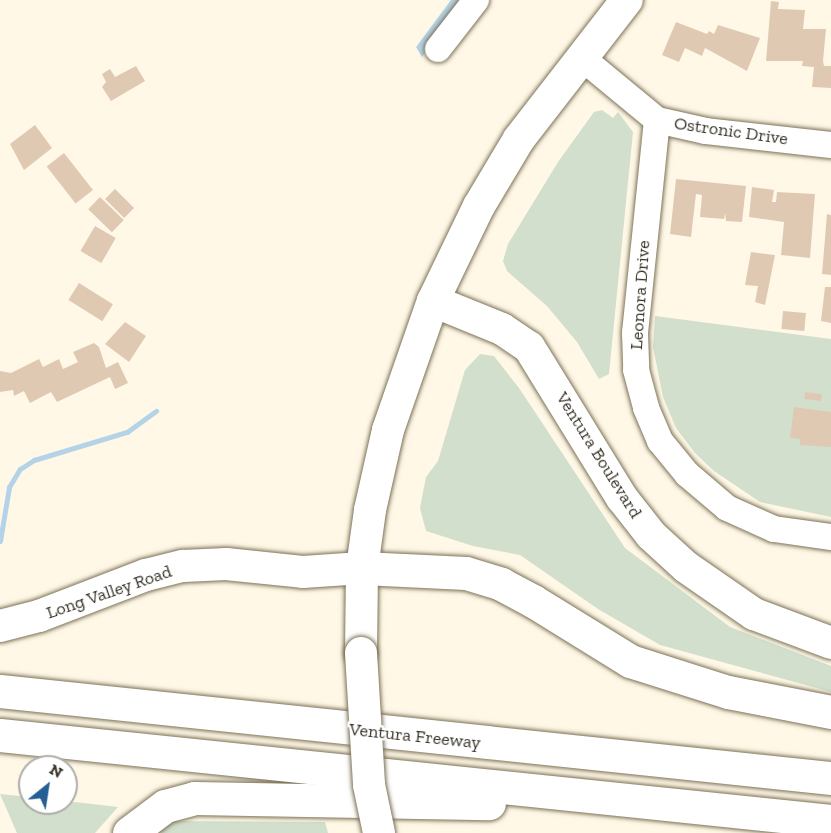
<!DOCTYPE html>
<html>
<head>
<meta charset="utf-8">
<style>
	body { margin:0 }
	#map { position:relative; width:831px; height:833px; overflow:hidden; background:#fff8e6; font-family:"Zilla Slab",serif }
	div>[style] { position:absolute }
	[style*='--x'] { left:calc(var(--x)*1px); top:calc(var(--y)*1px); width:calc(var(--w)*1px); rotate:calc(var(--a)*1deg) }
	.green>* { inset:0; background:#d2dfcd }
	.water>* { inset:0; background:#b5d3e8 }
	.stream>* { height:5px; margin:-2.5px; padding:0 2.5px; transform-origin:2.5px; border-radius:2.5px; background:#b5d3e8 }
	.building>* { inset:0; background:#e0c9b3; transform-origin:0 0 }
	.roads { filter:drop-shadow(0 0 2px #7c7258) drop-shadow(0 0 2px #7c7258) }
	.minor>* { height:26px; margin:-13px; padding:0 13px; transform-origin:13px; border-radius:13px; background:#fff }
	.major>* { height:32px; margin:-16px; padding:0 16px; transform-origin:16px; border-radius:16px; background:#fff }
	.highway>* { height:33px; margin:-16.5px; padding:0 16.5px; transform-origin:16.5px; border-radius:16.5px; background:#fff }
	.bridges { filter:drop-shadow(0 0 2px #7c7258) drop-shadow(0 0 2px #7c7258) }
	.major-bridge>* { height:32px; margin:-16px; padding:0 16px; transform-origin:16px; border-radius:16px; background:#fff }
	span { translate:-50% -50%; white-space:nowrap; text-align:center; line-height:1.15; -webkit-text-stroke:4.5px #fff; paint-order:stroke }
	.street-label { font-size:18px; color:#363227 }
	.north { position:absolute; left:18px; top:755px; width:60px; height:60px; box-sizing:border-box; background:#fff; border:2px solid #afada9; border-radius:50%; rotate:30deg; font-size:16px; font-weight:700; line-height:24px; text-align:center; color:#363227 }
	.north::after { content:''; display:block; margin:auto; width:21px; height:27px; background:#235e95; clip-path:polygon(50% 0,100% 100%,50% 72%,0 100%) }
</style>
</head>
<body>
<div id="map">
	<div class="green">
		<div style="clip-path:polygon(602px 110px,613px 118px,618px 112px,633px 132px,609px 374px,599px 379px,577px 342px,547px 306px,507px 271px,503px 261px,508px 244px,558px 162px,594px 112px)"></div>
		<div style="clip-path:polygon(655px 316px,831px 339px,831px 517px,760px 502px,714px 471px,695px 453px,676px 428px,663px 397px,653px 347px)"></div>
		<div style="clip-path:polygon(480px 354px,494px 356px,519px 388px,625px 548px,730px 627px,831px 666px,831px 692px,660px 645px,598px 609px,520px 555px,473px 546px,426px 531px,420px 508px,426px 477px,438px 461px,465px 370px)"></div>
		<div style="clip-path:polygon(0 794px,30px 797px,30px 803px,66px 801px,118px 807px,95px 833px,17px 833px)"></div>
		<div style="clip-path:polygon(166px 821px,325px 822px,328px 833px,155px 833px)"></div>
	</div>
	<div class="water">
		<div style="clip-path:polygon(451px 0,466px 0,422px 57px,416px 47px)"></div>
	</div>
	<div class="stream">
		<div style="--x:0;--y:541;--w:55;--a:-80.5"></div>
		<div style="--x:9;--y:487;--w:21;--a:-59"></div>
		<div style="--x:20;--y:469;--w:17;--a:-33"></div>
		<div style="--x:34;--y:460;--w:97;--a:-16.8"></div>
		<div style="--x:127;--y:432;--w:36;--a:-36"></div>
	</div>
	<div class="building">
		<div style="clip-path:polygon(771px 1px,779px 2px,778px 9px,805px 10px,803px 29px,826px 29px,823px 61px,824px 66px,831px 66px,831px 88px,812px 87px,814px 67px,802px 66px,803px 61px,766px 61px)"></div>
		<div style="clip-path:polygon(676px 22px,707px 34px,709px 31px,714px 34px,718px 25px,760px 38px,747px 71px,705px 48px,702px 56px,685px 48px,679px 62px,662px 55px)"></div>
		<div style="clip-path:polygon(136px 66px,145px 81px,111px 101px,102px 87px,106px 82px,102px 74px,110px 69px,115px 77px)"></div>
		<div style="clip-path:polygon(35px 125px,52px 148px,24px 170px,10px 144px)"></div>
		<div style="left:64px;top:153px;width:47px;height:22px;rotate:52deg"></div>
		<div style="clip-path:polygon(676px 179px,746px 186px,742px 222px,726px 221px,725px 213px,724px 219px,700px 217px,702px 195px,696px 194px,691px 237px,670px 234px)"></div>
		<div style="clip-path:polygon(752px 187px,774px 190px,772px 202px,776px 202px,777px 192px,815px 194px,810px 258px,781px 255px,784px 222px,749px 217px)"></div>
		<div style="left:115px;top:189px;width:27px;height:14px;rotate:45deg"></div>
		<div style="left:100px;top:197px;width:33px;height:17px;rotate:44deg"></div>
		<div style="clip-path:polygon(827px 214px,831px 215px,831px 275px,822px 274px)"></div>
		<div style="left:95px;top:226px;width:24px;height:29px;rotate:30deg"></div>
		<div style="clip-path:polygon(751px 252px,775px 255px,765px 305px,755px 302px,758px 286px,745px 285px)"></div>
		<div style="left:79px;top:283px;width:40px;height:20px;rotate:32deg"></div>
		<div style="clip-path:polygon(825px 287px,831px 287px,831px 323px,821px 321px)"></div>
		<div style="left:783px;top:311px;width:23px;height:18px;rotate:5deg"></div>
		<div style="clip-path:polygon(125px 322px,146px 336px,129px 362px,105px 344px)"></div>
		<div style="clip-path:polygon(94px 343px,99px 347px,106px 368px,118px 362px,128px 383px,115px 389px,110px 377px,57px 402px,51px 392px,30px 403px,24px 391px,14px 396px,13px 390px,0 392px,0 371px,11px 373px,39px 359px,43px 367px,59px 359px,63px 369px,78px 362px,73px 352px)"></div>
		<div style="left:805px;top:392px;width:17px;height:7px;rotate:7deg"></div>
		<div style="clip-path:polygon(794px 407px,831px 412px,831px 447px,800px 445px,800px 439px,790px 438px)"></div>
	</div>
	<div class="roads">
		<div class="minor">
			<div style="--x:438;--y:49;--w:62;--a:-52.2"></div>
			<div style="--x:582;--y:58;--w:97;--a:39.6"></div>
			<div style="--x:657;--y:120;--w:50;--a:12.7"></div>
			<div style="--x:706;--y:131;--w:126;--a:6.4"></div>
			<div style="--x:657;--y:120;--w:214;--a:95.9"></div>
			<div style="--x:635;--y:333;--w:37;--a:88"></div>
			<div style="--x:636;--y:370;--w:39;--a:75"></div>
			<div style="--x:646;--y:408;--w:36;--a:67"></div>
			<div style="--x:660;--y:441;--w:43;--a:50.7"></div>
			<div style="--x:687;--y:474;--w:52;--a:40.4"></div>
			<div style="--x:727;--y:508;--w:51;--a:24.1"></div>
			<div style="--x:774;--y:529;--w:58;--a:8"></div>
		</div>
		<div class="major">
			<div style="--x:433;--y:301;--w:74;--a:22.1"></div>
			<div style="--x:502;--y:329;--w:32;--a:34"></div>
			<div style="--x:529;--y:347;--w:177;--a:58.4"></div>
			<div style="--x:622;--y:498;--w:47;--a:51.9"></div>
			<div style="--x:651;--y:535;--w:47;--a:42.4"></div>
			<div style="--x:686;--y:567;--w:83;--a:34.7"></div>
			<div style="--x:754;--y:614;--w:82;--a:20.6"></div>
			<div style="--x:0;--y:626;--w:40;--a:-14.4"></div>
			<div style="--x:39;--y:616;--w:115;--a:-21"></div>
			<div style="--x:146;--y:575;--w:38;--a:-14"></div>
			<div style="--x:183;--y:566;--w:43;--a:-2.7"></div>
			<div style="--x:226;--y:564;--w:77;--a:5.9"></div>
			<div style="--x:303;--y:572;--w:59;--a:-3.9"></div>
			<div style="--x:361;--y:653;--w:85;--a:-89.3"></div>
			<div style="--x:362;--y:568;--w:59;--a:-82.1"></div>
			<div style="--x:370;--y:510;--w:82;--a:-77.3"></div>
			<div style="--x:388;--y:430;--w:137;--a:-70.8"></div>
			<div style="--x:433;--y:301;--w:106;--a:-64.2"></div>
			<div style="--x:479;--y:206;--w:78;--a:-59.2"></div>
			<div style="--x:519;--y:139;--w:176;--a:-52.2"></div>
		</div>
		<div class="highway">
			<div style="--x:362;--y:568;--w:104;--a:2.8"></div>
			<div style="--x:466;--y:573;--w:37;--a:17"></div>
			<div style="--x:501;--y:584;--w:36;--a:28"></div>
			<div style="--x:533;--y:601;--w:114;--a:31.7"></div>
			<div style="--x:630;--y:661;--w:103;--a:17.6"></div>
			<div style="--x:728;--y:692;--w:105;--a:11"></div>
			<div style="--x:0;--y:691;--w:836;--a:5.98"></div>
			<div style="--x:0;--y:735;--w:835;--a:5.91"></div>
			<div style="--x:129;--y:833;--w:45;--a:-36.9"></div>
			<div style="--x:165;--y:806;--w:30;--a:-15"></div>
			<div style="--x:194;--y:798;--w:295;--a:1"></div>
		</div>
	</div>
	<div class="bridges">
		<div class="major-bridge">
			<div style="--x:361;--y:653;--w:132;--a:86.5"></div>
			<div style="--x:369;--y:785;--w:49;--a:78.2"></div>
		</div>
	</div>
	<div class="street-label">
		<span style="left:731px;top:131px;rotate:8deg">Ostronic Drive</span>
		<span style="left:640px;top:295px;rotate:-86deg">Leonora Drive</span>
		<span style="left:599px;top:455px;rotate:58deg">Ventura Boulevard</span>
		<span style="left:109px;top:592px;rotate:-19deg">Long Valley Road</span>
		<span style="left:415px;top:736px;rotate:6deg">Ventura Freeway</span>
	</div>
	<div class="north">N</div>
</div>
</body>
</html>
